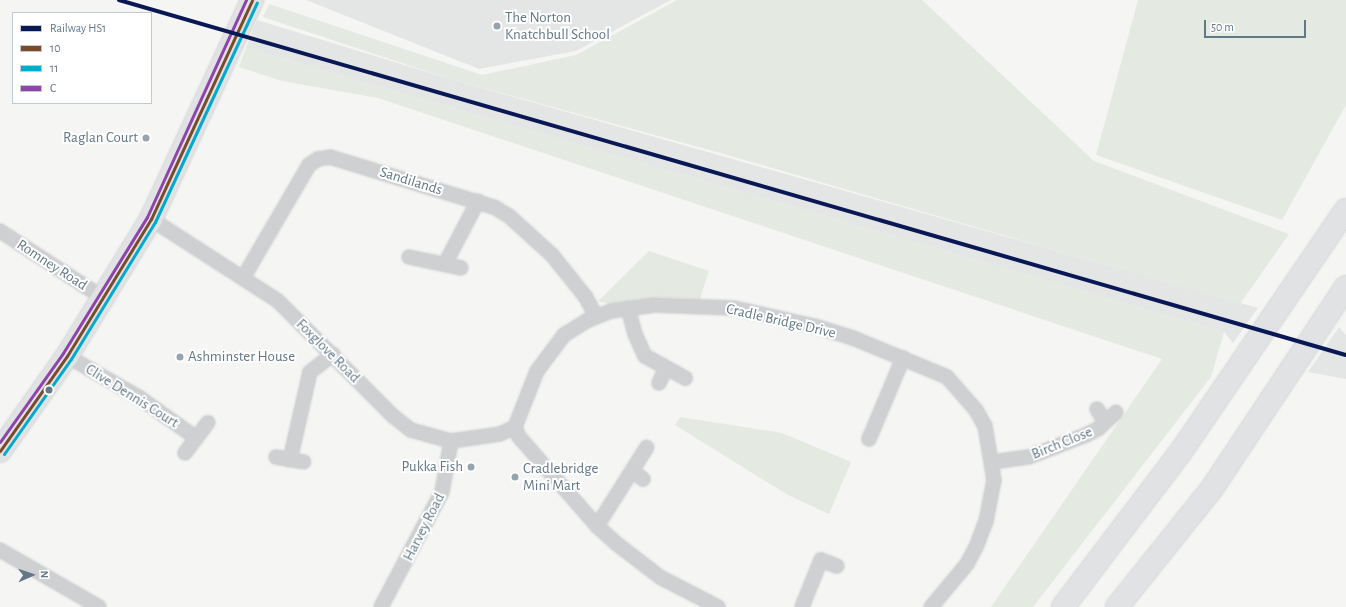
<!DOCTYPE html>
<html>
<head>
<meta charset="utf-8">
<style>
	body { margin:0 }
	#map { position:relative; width:1346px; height:607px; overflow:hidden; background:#f5f5f4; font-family:"Alegreya Sans",sans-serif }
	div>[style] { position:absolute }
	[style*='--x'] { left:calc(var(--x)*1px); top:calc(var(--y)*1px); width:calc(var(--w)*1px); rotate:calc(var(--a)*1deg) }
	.built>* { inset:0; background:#e4e5e5 }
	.green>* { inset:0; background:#e4e9e2 }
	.roads { filter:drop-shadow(0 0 1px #d0d2d3) drop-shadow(0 0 1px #d0d2d3) }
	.street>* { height:14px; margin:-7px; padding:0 7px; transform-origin:7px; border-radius:7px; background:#cfd0d1 }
	.primary>* { height:22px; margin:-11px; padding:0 11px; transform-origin:11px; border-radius:11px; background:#e1e2e3 }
	.highway>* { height:22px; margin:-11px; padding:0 11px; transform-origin:11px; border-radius:11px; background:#e1e2e3 }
	.bus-1>* { height:3px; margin:-1.5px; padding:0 1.5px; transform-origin:1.5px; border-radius:1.5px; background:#7a4b2a }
	.bus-2>* { height:3px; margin:-1.5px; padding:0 1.5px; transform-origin:1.5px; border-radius:1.5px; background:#00a9ce }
	.bus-3>* { height:3px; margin:-1.5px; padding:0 1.5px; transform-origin:1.5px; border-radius:1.5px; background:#8e44ad }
	.rail-1>* { height:4px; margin:-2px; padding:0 2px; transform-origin:2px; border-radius:2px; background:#091855 }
	.dots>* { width:11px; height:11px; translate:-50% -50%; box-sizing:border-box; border:2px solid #fff; border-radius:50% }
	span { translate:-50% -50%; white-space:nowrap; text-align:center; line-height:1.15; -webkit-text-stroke:4px #fff; paint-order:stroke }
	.poi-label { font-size:15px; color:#637786 }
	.left { translate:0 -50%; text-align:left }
	.right { translate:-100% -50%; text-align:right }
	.street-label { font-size:15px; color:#637786 }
	.legend { position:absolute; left:12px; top:12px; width:140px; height:92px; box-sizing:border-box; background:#fff; border:1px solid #c1c9cf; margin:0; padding:5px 7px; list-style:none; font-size:12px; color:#637786 }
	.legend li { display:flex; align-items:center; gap:8px; height:20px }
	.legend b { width:20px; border:1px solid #c1c9cf }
	.north { position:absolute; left:12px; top:555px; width:40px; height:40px; -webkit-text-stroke:3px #fff; paint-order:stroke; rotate:88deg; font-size:11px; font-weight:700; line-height:16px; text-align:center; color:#637786 }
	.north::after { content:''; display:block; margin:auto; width:14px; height:18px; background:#637786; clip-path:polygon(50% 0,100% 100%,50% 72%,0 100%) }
	.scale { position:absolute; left:1204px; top:20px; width:102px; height:18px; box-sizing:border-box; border:2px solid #637786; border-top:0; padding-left:5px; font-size:12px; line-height:14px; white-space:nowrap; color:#637786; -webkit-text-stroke:3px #fff; paint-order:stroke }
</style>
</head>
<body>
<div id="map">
	<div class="built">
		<div style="clip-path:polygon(306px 0,671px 0,576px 51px,479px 69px)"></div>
		<div style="clip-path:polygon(257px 20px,447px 78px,1258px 308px,1233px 343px,1224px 332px,246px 48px)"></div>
		<div style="clip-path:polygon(1339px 327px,1346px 335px,1346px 379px,1308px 372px)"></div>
	</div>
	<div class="green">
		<div style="clip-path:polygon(677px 0,922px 0,1094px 161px,1289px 234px,1240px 304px,724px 154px,447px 78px,263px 17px,269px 4px,482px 75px,576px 55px)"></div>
		<div style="clip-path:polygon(1138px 0,1346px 0,1346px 105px,1282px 220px,1096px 155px)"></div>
		<div style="clip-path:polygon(246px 48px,1224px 332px,1211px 377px,1033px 607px,991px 607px,1162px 359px,378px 98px,282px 81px,239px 67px)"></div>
		<div style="clip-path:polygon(649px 251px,709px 271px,700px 299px,661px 297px,612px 304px,598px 301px)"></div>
		<div style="clip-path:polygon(680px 417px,782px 433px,851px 462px,829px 514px,788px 495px,675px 425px)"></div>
	</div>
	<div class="roads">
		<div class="street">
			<div style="--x:151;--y:219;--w:151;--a:32.8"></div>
			<div style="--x:278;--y:301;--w:163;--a:45"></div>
			<div style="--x:393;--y:416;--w:23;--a:38"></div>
			<div style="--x:411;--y:430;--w:41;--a:15.4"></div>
			<div style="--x:451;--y:441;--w:49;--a:-8.1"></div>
			<div style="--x:500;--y:434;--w:17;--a:-25"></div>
			<div style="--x:0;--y:231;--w:123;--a:33"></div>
			<div style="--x:409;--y:257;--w:53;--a:11.9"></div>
			<div style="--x:445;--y:264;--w:71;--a:-62.4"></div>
			<div style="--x:243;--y:278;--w:131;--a:-59.7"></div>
			<div style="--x:309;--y:165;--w:11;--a:-34"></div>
			<div style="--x:318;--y:159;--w:12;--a:-9"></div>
			<div style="--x:330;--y:157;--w:171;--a:17"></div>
			<div style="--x:494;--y:207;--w:17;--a:31"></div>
			<div style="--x:509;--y:216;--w:58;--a:42.2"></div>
			<div style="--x:552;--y:255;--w:53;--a:51.2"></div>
			<div style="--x:585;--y:296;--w:23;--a:61"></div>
			<div style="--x:628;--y:308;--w:27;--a:75"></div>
			<div style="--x:635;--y:334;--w:24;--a:66"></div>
			<div style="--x:645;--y:356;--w:46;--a:28.8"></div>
			<div style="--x:67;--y:356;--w:84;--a:29.9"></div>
			<div style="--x:140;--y:398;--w:69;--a:35.5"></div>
			<div style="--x:659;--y:383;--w:17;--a:-65"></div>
			<div style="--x:1097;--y:409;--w:15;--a:58"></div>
			<div style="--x:869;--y:439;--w:88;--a:-67.2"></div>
			<div style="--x:185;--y:453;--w:38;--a:-53"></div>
			<div style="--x:276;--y:457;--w:28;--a:10"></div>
			<div style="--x:290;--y:460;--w:90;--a:-77.2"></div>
			<div style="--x:310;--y:372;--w:29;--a:-38"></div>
			<div style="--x:992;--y:462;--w:37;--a:-8"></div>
			<div style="--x:1029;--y:457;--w:61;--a:-21.1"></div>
			<div style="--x:1086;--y:435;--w:15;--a:-28"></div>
			<div style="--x:1099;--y:428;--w:23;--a:-43"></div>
			<div style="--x:633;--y:471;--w:13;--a:39"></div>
			<div style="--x:597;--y:526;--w:93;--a:-57.7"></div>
			<div style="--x:0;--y:550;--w:114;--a:29.9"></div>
			<div style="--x:381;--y:607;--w:130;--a:-62.1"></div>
			<div style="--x:442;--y:492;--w:52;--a:-80"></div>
			<div style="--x:718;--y:607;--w:65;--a:-152.7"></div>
			<div style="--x:660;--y:577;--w:54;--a:-142.5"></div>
			<div style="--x:617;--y:544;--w:27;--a:-138"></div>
			<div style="--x:597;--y:526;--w:118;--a:-131.2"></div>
			<div style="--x:519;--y:437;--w:11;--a:-112"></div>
			<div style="--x:515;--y:427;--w:60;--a:-68.6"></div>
			<div style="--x:537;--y:371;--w:45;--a:-53.1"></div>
			<div style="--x:564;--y:335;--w:26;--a:-32"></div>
			<div style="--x:586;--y:321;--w:27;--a:-22"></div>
			<div style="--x:611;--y:311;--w:44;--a:-7.8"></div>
			<div style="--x:655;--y:305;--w:79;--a:2.2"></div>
			<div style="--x:734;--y:308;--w:82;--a:12.7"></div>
			<div style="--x:814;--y:326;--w:41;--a:17.1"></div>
			<div style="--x:853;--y:338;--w:102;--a:22.5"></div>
			<div style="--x:947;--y:377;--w:44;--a:48.7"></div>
			<div style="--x:976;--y:410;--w:18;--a:61"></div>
			<div style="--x:985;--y:426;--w:55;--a:80.5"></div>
			<div style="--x:994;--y:480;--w:42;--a:101"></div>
			<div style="--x:986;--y:521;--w:28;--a:111"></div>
			<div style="--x:976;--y:547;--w:19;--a:118"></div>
			<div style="--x:967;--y:564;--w:56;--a:129.9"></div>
			<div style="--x:802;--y:607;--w:51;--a:-68"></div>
			<div style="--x:821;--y:560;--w:17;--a:21"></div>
		</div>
		<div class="primary">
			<div style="--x:0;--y:451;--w:116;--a:-54.8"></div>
			<div style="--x:67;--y:356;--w:161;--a:-58.5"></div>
			<div style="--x:151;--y:219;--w:241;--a:-65.2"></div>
		</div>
		<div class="highway">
			<div style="--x:1063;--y:607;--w:193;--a:-52.8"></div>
			<div style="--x:1180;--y:453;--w:294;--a:-55.7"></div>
			<div style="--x:1117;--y:607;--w:154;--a:-51.3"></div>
			<div style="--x:1213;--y:487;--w:240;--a:-56.4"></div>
		</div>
	</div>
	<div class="bus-1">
		<div style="--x:0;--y:451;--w:116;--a:-54.8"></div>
		<div style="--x:67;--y:356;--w:161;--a:-58.5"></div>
		<div style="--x:151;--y:219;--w:241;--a:-65.2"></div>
	</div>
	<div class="bus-2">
		<div style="--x:4;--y:454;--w:116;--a:-54.8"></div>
		<div style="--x:71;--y:359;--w:161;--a:-58.5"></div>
		<div style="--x:155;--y:222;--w:242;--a:-65.1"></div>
	</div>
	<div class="bus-3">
		<div style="--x:0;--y:442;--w:109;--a:-54.7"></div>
		<div style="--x:63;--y:353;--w:160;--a:-58.3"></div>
		<div style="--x:147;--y:217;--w:239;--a:-65.5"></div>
	</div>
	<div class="rail-1">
		<div style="--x:119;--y:0;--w:1277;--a:16.14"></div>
	</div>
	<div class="dots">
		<div style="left:497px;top:26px;background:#96a3ac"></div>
		<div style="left:146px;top:138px;background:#96a3ac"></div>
		<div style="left:180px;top:357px;background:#96a3ac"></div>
		<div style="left:49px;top:390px;background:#637786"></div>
		<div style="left:471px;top:467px;background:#96a3ac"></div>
		<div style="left:515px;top:477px;background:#96a3ac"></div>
	</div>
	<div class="poi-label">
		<span class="left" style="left:505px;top:26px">The Norton<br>Knatchbull School</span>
		<span class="right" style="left:138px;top:138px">Raglan Court</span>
		<span class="left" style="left:188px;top:357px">Ashminster House</span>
		<span class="right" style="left:463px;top:467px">Pukka Fish</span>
		<span class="left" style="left:523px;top:477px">Cradlebridge<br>Mini Mart</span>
	</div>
	<div class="street-label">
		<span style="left:411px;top:181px;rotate:17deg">Sandilands</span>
		<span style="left:52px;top:265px;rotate:33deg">Romney Road</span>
		<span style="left:781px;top:321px;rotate:13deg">Cradle Bridge Drive</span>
		<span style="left:328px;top:351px;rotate:45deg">Foxglove Road</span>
		<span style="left:132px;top:396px;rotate:32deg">Clive Dennis Court</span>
		<span style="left:1062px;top:443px;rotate:-22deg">Birch Close</span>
		<span style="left:424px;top:527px;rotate:-63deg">Harvey Road</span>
	</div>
	<ul class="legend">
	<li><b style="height:5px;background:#091855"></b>Railway HS1</li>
	<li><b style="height:5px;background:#7a4b2a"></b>10</li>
	<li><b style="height:5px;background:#00a9ce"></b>11</li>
	<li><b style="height:5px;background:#8e44ad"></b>C</li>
	</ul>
	<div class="north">N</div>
	<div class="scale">50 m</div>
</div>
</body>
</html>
